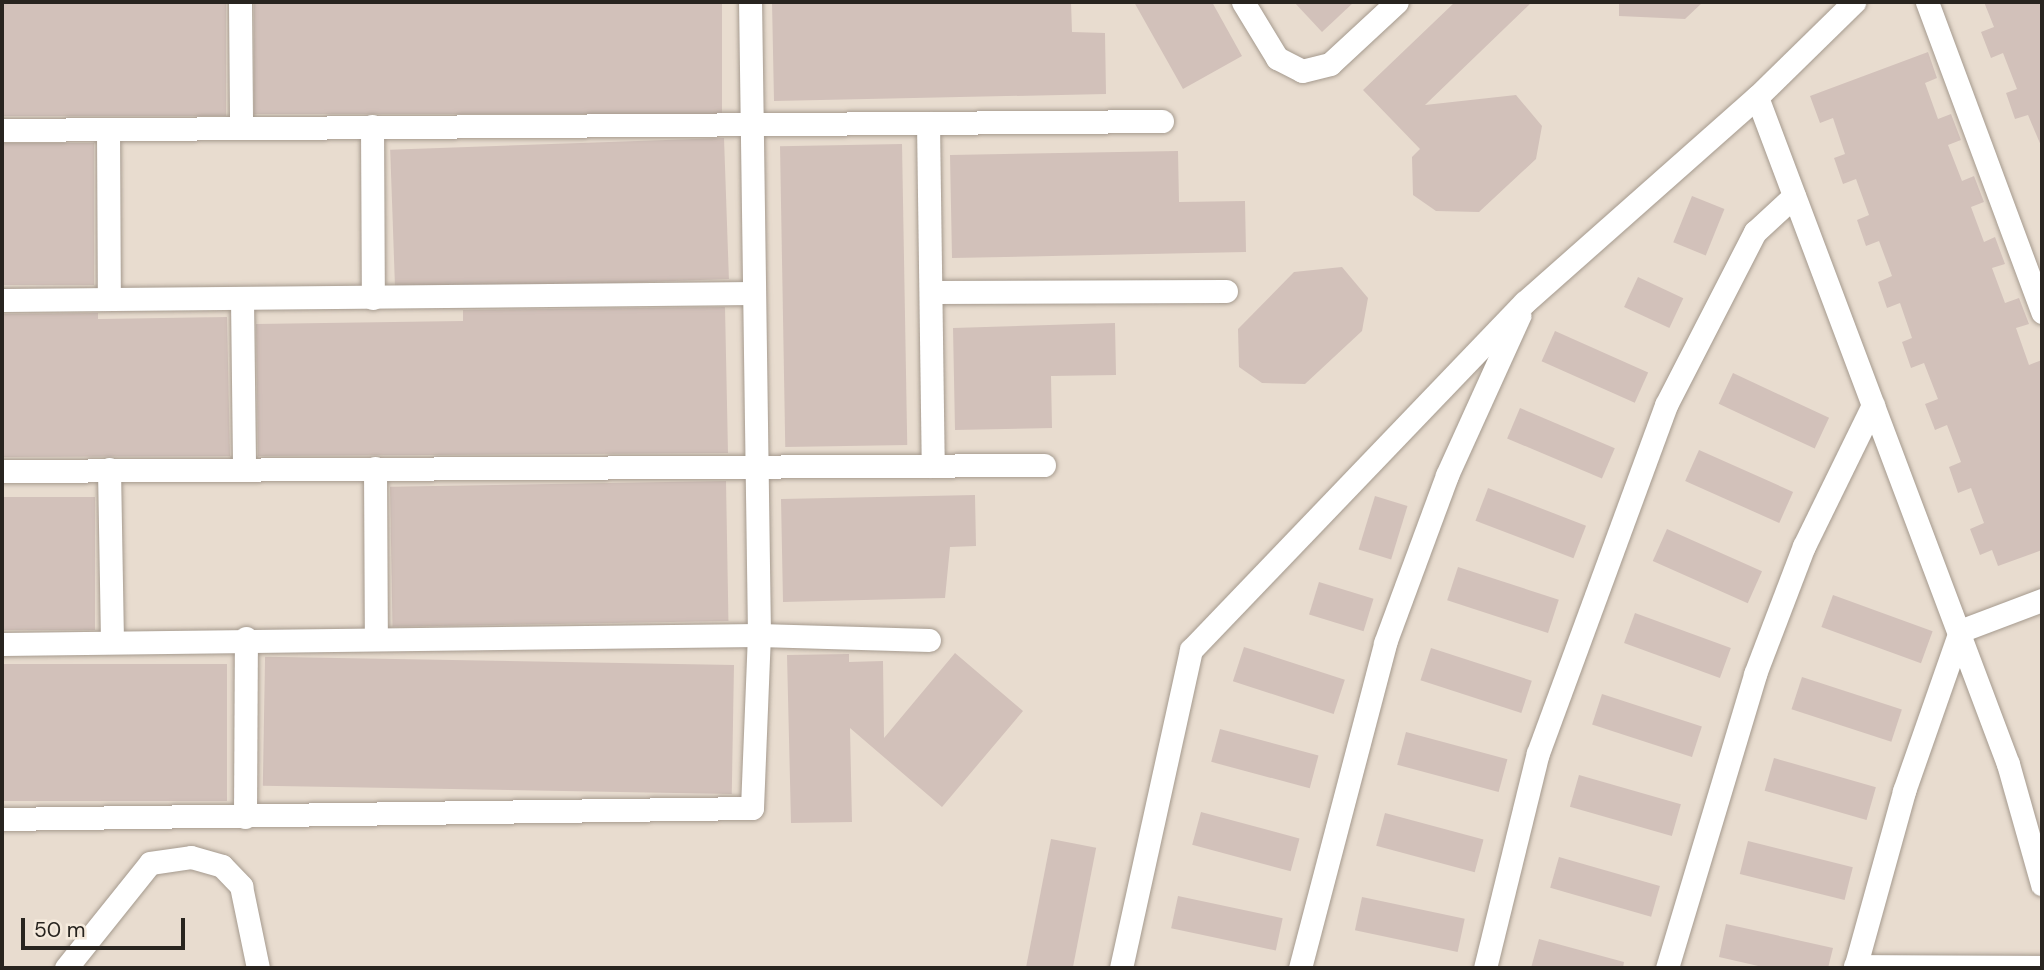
<!DOCTYPE html>
<html>
<head>
<meta charset="utf-8">
<style>
	body { margin:0 }
	#map { position:relative; width:2044px; height:970px; overflow:hidden; background:#e8dccf; font-family:"DM Sans",sans-serif }
	div>[style] { position:absolute }
	[style*='--x'] { left:calc(var(--x)*1px); top:calc(var(--y)*1px); width:calc(var(--w)*1px); rotate:calc(var(--a)*1deg) }
	.building>* { inset:0; background:#d2c1ba; transform-origin:0 0 }
	.roads { filter:drop-shadow(0 0 2px #a59a8e) drop-shadow(0 0 2px #a59a8e) }
	.minor>* { height:23px; margin:-11.5px; padding:0 11.5px; transform-origin:11.5px; border-radius:11.5px; background:#fff }
	span { translate:-50% -50%; white-space:nowrap; text-align:center; line-height:1.15; -webkit-text-stroke:6px #f5eadc; paint-order:stroke }
	.frame { position:absolute; inset:0; border:4px solid #28241f; pointer-events:none }
	.scale { position:absolute; left:21px; top:918px; width:164px; height:32px; box-sizing:border-box; border:4px solid #28241f; border-top:0; padding-left:9px; font-size:21px; line-height:24px; white-space:nowrap; color:#28241f; -webkit-text-stroke:5px #f5eadc; paint-order:stroke }
</style>
</head>
<body>
<div id="map">
	<div class="building">
		<div style="left:2px;top:2px;width:224px;height:114px"></div>
		<div style="left:254px;top:2px;width:468px;height:112px"></div>
		<div style="clip-path:polygon(772px 2px,1071px 2px,1072px 32px,1105px 33px,1106px 94px,774px 101px)"></div>
		<div style="clip-path:polygon(1134px 2px,1212px 2px,1242px 56px,1183px 89px)"></div>
		<div style="clip-path:polygon(1294px 2px,1354px 2px,1322px 32px)"></div>
		<div style="clip-path:polygon(1455px 2px,1532px 2px,1425px 105px,1516px 95px,1542px 126px,1536px 159px,1479px 212px,1436px 211px,1413px 195px,1412px 157px,1420px 149px,1363px 90px)"></div>
		<div style="clip-path:polygon(1619px 2px,1703px 2px,1685px 19px,1619px 16px)"></div>
		<div style="clip-path:polygon(1984px 2px,2042px 2px,2042px 148px,2028px 115px,2015px 119px,2006px 93px,2017px 89px,2003px 53px,1991px 58px,1981px 32px,1994px 27px)"></div>
		<div style="clip-path:polygon(1928px 52px,1937px 78px,1925px 83px,1938px 119px,1951px 114px,1961px 140px,1948px 145px,1962px 181px,1974px 176px,1984px 202px,1971px 207px,1984px 242px,1995px 237px,2005px 264px,1992px 268px,2005px 303px,2019px 298px,2029px 324px,2016px 328px,2029px 365px,2042px 360px,2042px 550px,1998px 566px,1992px 550px,1980px 555px,1970px 529px,1984px 523px,1971px 488px,1958px 493px,1949px 467px,1961px 462px,1947px 425px,1935px 430px,1925px 404px,1938px 399px,1924px 363px,1911px 368px,1902px 342px,1912px 338px,1900px 303px,1887px 308px,1878px 282px,1892px 276px,1879px 241px,1866px 246px,1857px 220px,1869px 215px,1856px 179px,1843px 184px,1834px 158px,1845px 154px,1833px 118px,1820px 123px,1810px 96px)"></div>
		<div style="left:724px;top:138px;width:141px;height:334px;rotate:88deg"></div>
		<div style="left:94px;top:143px;width:142px;height:92px;rotate:90deg"></div>
		<div style="left:902px;top:144px;width:301px;height:122px;rotate:89deg"></div>
		<div style="clip-path:polygon(1178px 151px,1179px 202px,1245px 201px,1246px 252px,952px 258px,950px 155px)"></div>
		<div style="left:1692px;top:196px;width:35px;height:50px;rotate:22deg"></div>
		<div style="clip-path:polygon(1342px 267px,1368px 298px,1362px 331px,1305px 384px,1262px 383px,1239px 367px,1238px 329px,1294px 272px)"></div>
		<div style="left:1638px;top:277px;width:50px;height:33px;rotate:25deg"></div>
		<div style="clip-path:polygon(725px 307px,728px 453px,258px 456px,256px 324px,463px 321px,463px 310px)"></div>
		<div style="clip-path:polygon(98px 313px,98px 319px,227px 317px,230px 456px,2px 457px,2px 314px)"></div>
		<div style="clip-path:polygon(1115px 323px,1116px 375px,1051px 376px,1052px 428px,955px 430px,953px 328px)"></div>
		<div style="left:1555px;top:331px;width:102px;height:33px;rotate:24deg"></div>
		<div style="left:1733px;top:373px;width:106px;height:34px;rotate:25deg"></div>
		<div style="left:1520px;top:408px;width:103px;height:33px;rotate:23deg"></div>
		<div style="left:1699px;top:450px;width:103px;height:34px;rotate:24deg"></div>
		<div style="left:726px;top:481px;width:140px;height:336px;rotate:89deg"></div>
		<div style="left:1488px;top:488px;width:105px;height:35px;rotate:21deg"></div>
		<div style="clip-path:polygon(975px 495px,976px 546px,950px 547px,945px 598px,783px 602px,781px 499px)"></div>
		<div style="left:1375px;top:496px;width:34px;height:56px;rotate:17deg"></div>
		<div style="left:2px;top:497px;width:93px;height:133px"></div>
		<div style="left:1667px;top:529px;width:104px;height:35px;rotate:24deg"></div>
		<div style="left:1458px;top:567px;width:106px;height:35px;rotate:18deg"></div>
		<div style="left:1319px;top:582px;width:57px;height:34px;rotate:17deg"></div>
		<div style="left:1833px;top:595px;width:106px;height:34px;rotate:20deg"></div>
		<div style="left:1635px;top:613px;width:102px;height:32px;rotate:20deg"></div>
		<div style="left:1244px;top:647px;width:106px;height:36px;rotate:18deg"></div>
		<div style="left:1431px;top:648px;width:106px;height:34px;rotate:18deg"></div>
		<div style="clip-path:polygon(955px 653px,1023px 711px,942px 807px,850px 728px,852px 822px,791px 823px,787px 655px,849px 654px,849px 662px,883px 661px,884px 738px)"></div>
		<div style="left:227px;top:664px;width:137px;height:225px;rotate:90deg"></div>
		<div style="left:734px;top:665px;width:129px;height:469px;rotate:91deg"></div>
		<div style="left:1802px;top:677px;width:105px;height:34px;rotate:18deg"></div>
		<div style="left:1602px;top:694px;width:105px;height:32px;rotate:18deg"></div>
		<div style="left:1220px;top:729px;width:102px;height:34px;rotate:15deg"></div>
		<div style="left:1406px;top:732px;width:105px;height:34px;rotate:15deg"></div>
		<div style="left:1774px;top:758px;width:106px;height:34px;rotate:16deg"></div>
		<div style="left:1579px;top:775px;width:106px;height:33px;rotate:16deg"></div>
		<div style="left:1201px;top:812px;width:102px;height:34px;rotate:15deg"></div>
		<div style="left:1385px;top:813px;width:102px;height:34px;rotate:15deg"></div>
		<div style="left:1051px;top:839px;width:46px;height:131px;rotate:11deg"></div>
		<div style="left:1748px;top:841px;width:108px;height:34px;rotate:14deg"></div>
		<div style="left:1559px;top:857px;width:105px;height:32px;rotate:16deg"></div>
		<div style="left:1178px;top:896px;width:107px;height:33px;rotate:12deg"></div>
		<div style="left:1362px;top:897px;width:105px;height:34px;rotate:12deg"></div>
		<div style="clip-path:polygon(1726px 924px,1833px 948px,1828px 968px,1767px 968px,1719px 957px)"></div>
		<div style="clip-path:polygon(1539px 939px,1624px 962px,1623px 968px,1531px 968px)"></div>
	</div>
	<div class="roads">
		<div class="minor">
			<div style="--x:240;--y:2;--w:123;--a:89.5"></div>
			<div style="--x:1243;--y:2;--w:66;--a:58.7"></div>
			<div style="--x:1277;--y:58;--w:28;--a:27"></div>
			<div style="--x:1302;--y:71;--w:29;--a:-14"></div>
			<div style="--x:1330;--y:64;--w:91;--a:-42.8"></div>
			<div style="--x:1927;--y:2;--w:331;--a:69.6"></div>
			<div style="--x:1757;--y:97;--w:713;--a:69.38"></div>
			<div style="--x:2008;--y:764;--w:125;--a:74.2"></div>
			<div style="--x:928;--y:123;--w:343;--a:89.2"></div>
			<div style="--x:372;--y:126;--w:172;--a:89.7"></div>
			<div style="--x:108;--y:129;--w:170;--a:89.7"></div>
			<div style="--x:2;--y:130;--w:1160;--a:-0.44"></div>
			<div style="--x:932;--y:292;--w:294;--a:-0.2"></div>
			<div style="--x:242;--y:299;--w:170;--a:89.3"></div>
			<div style="--x:2;--y:300;--w:752;--a:-0.53"></div>
			<div style="--x:375;--y:468;--w:171;--a:89.7"></div>
			<div style="--x:109;--y:469;--w:173;--a:89"></div>
			<div style="--x:2;--y:471;--w:1042;--a:-0.33"></div>
			<div style="--x:2;--y:644;--w:757;--a:-0.68"></div>
			<div style="--x:759;--y:635;--w:170;--a:1.7"></div>
			<div style="--x:245;--y:817;--w:179;--a:-89.7"></div>
			<div style="--x:2;--y:819;--w:750;--a:-0.84"></div>
			<div style="--x:752;--y:808;--w:173;--a:-87.7"></div>
			<div style="--x:759;--y:635;--w:633;--a:-90.81"></div>
			<div style="--x:1855;--y:966;--w:187;--a:0.3"></div>
			<div style="--x:66;--y:968;--w:134;--a:-51.3"></div>
			<div style="--x:150;--y:863;--w:41;--a:-8.3"></div>
			<div style="--x:191;--y:857;--w:32;--a:16"></div>
			<div style="--x:222;--y:866;--w:28;--a:46"></div>
			<div style="--x:241;--y:886;--w:84;--a:78.3"></div>
			<div style="--x:1121;--y:968;--w:326;--a:-77.6"></div>
			<div style="--x:1191;--y:650;--w:482;--a:-46.2"></div>
			<div style="--x:1525;--y:302;--w:310;--a:-41.5"></div>
			<div style="--x:1757;--y:97;--w:136;--a:-44.4"></div>
			<div style="--x:1300;--y:968;--w:336;--a:-75.3"></div>
			<div style="--x:1385;--y:643;--w:179;--a:-69.7"></div>
			<div style="--x:1447;--y:475;--w:175;--a:-65.6"></div>
			<div style="--x:1485;--y:968;--w:221;--a:-76.2"></div>
			<div style="--x:1538;--y:753;--w:371;--a:-69.8"></div>
			<div style="--x:1666;--y:405;--w:195;--a:-62.8"></div>
			<div style="--x:1755;--y:232;--w:53;--a:-42.7"></div>
			<div style="--x:1667;--y:968;--w:307;--a:-73.3"></div>
			<div style="--x:1755;--y:674;--w:137;--a:-69.1"></div>
			<div style="--x:1804;--y:546;--w:157;--a:-63.9"></div>
			<div style="--x:1855;--y:968;--w:184;--a:-74.5"></div>
			<div style="--x:1904;--y:791;--w:170;--a:-70.7"></div>
			<div style="--x:1960;--y:631;--w:88;--a:-20.7"></div>
		</div>
	</div>
	<div class="frame"></div>
	<div class="scale">50 m</div>
</div>
</body>
</html>
